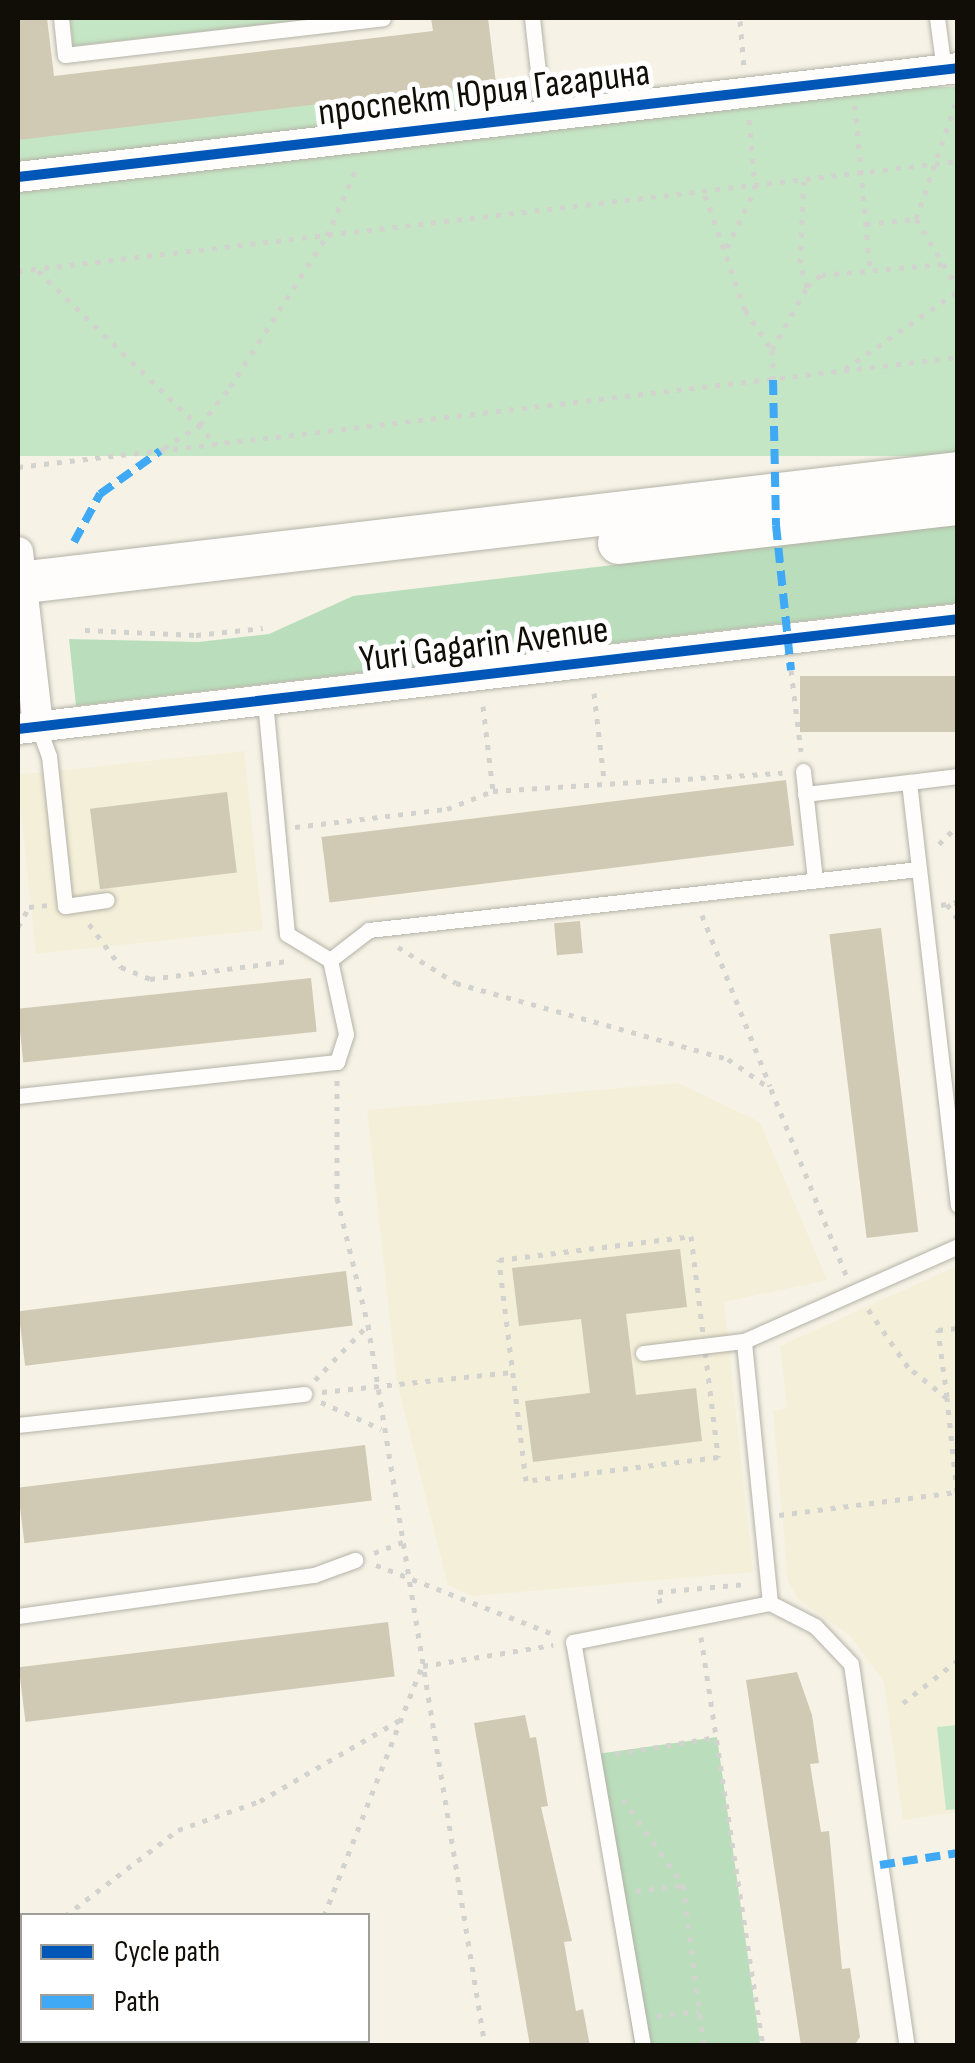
<!DOCTYPE html>
<html>
<head>
<meta charset="utf-8">
<style>
	body { margin:0 }
	#map { position:relative; width:975px; height:2063px; overflow:hidden; background:#f6f3e6; font-family:"Sofia Sans Condensed",sans-serif }
	div>[style] { position:absolute }
	[style*='--x'] { left:calc(var(--x)*1px); top:calc(var(--y)*1px); width:calc(var(--w)*1px); rotate:calc(var(--a)*1deg) }
	.built>* { inset:0; background:#f4efd8; transform-origin:0 0 }
	.green>* { inset:0; background:#c5e6c4; transform-origin:0 0 }
	.forest>* { inset:0; background:#badebb; transform-origin:0 0 }
	.building>* { inset:0; background:#d0cab4; transform-origin:0 0 }
	.path>* { height:5px; margin-top:-2.5px; transform-origin:0; background:repeating-linear-gradient(90deg,#d2d2ce 0 5px,transparent 0 13px) }
	.roads { filter:drop-shadow(0 0 2px #b4b2a8) drop-shadow(0 0 2px #b4b2a8) }
	.service>* { height:15px; margin:-7.5px; padding:0 7.5px; transform-origin:7.5px; border-radius:7.5px; background:#fefdfb }
	.minor>* { height:30px; margin:-15px; padding:0 15px; transform-origin:15px; border-radius:15px; background:#fefdfb }
	.secondary>* { height:42px; margin:-21px; padding:0 21px; transform-origin:21px; border-radius:21px; background:#fefdfb }
	.quiet>* { height:8px; margin-top:-4px; transform-origin:0; background:repeating-linear-gradient(90deg,#3fa9f5 0 15px,transparent 0 23px) }
	.cycleway>* { height:10px; margin:-5px; padding:0 5px; transform-origin:5px; border-radius:5px; background:#0057b8 }
	span { translate:-50% -50%; white-space:nowrap; text-align:center; line-height:1.15; -webkit-text-stroke:10px #fff; paint-order:stroke }
	.street-label { font-size:38px; color:#100e06 }
	.frame { position:absolute; inset:0; border:20px solid #100e06; pointer-events:none }
	.legend { position:absolute; left:20px; top:1913px; width:350px; height:130px; box-sizing:border-box; background:#fff; border:2px solid #9f9f9b; margin:0; padding:12px 18px; list-style:none; font-size:30px; color:#100e06 }
	.legend li { display:flex; align-items:center; gap:20px; height:50px }
	.legend b { width:50px; border:2px solid #9f9f9b }
</style>
</head>
<body>
<div id="map">
	<div class="built">
		<div style="left:244px;top:751px;width:180px;height:228px;rotate:84deg"></div>
		<div style="clip-path:polygon(678px 1083px,760px 1122px,827px 1280px,724px 1302px,753px 1572px,472px 1596px,448px 1585px,397px 1383px,367px 1110px)"></div>
		<div style="clip-path:polygon(957px 1266px,957px 1812px,903px 1820px,884px 1682px,850px 1636px,798px 1599px,788px 1582px,773px 1411px,787px 1408px,780px 1346px)"></div>
	</div>
	<div class="green">
		<div style="clip-path:polygon(70px 18px,322px 18px,73px 46px)"></div>
		<div style="left:957px;top:87px;width:369px;height:945px;rotate:90deg"></div>
		<div style="clip-path:polygon(957px 1725px,957px 1809px,946px 1810px,937px 1727px)"></div>
	</div>
	<div class="forest">
		<div style="clip-path:polygon(957px 524px,957px 603px,76px 706px,69px 639px,198px 642px,269px 634px,353px 596px)"></div>
		<div style="left:717px;top:1737px;width:311px;height:125px;rotate:82deg"></div>
	</div>
	<div class="building">
		<div style="clip-path:polygon(18px 18px,47px 18px,54px 76px,433px 31px,431px 18px,488px 18px,496px 83px,18px 140px)"></div>
		<div style="left:958px;top:676px;width:56px;height:158px;rotate:90deg"></div>
		<div style="left:786px;top:780px;width:66px;height:468px;rotate:83deg"></div>
		<div style="left:227px;top:792px;width:81px;height:138px;rotate:83deg"></div>
		<div style="left:580px;top:921px;width:32px;height:26px;rotate:85deg"></div>
		<div style="left:881px;top:928px;width:306px;height:52px;rotate:83deg"></div>
		<div style="left:311px;top:978px;width:54px;height:295px;rotate:84deg"></div>
		<div style="clip-path:polygon(680px 1249px,687px 1307px,626px 1314px,636px 1395px,696px 1388px,702px 1441px,533px 1462px,525px 1401px,590px 1393px,581px 1319px,519px 1326px,512px 1268px)"></div>
		<div style="left:346px;top:1271px;width:55px;height:330px;rotate:83deg"></div>
		<div style="left:365px;top:1445px;width:56px;height:350px;rotate:83deg"></div>
		<div style="left:388px;top:1622px;width:55px;height:372px;rotate:83deg"></div>
		<div style="clip-path:polygon(797px 1672px,812px 1715px,819px 1763px,810px 1764px,821px 1832px,829px 1831px,842px 1969px,850px 1968px,860px 2037px,854px 2046px,801px 2046px,746px 1680px)"></div>
		<div style="clip-path:polygon(525px 1715px,530px 1738px,536px 1737px,548px 1806px,541px 1807px,572px 1941px,564px 1942px,576px 2011px,583px 2009px,590px 2046px,530px 2046px,474px 1723px)"></div>
	</div>
	<div class="path">
		<div style="--x:740;--y:21;--w:47;--a:85.1"></div>
		<div style="--x:855;--y:105;--w:167;--a:84.8"></div>
		<div style="--x:705;--y:195;--w:122;--a:70.8"></div>
		<div style="--x:745;--y:310;--w:48;--a:56"></div>
		<div style="--x:772;--y:350;--w:30;--a:88"></div>
		<div style="--x:916;--y:219;--w:81;--a:58.7"></div>
		<div style="--x:866;--y:224;--w:50;--a:-5.7"></div>
		<div style="--x:916;--y:219;--w:130;--a:-71.1"></div>
		<div style="--x:727;--y:248;--w:65;--a:-64.6"></div>
		<div style="--x:755;--y:189;--w:71;--a:-94.8"></div>
		<div style="--x:18;--y:271;--w:946;--a:-6.67"></div>
		<div style="--x:38;--y:271;--w:249;--a:44"></div>
		<div style="--x:807;--y:287;--w:18;--a:-41"></div>
		<div style="--x:821;--y:275;--w:123;--a:-5.1"></div>
		<div style="--x:772;--y:350;--w:72;--a:-60.9"></div>
		<div style="--x:807;--y:287;--w:25;--a:-106"></div>
		<div style="--x:800;--y:263;--w:82;--a:-87.2"></div>
		<div style="--x:845;--y:369;--w:137;--a:-34.6"></div>
		<div style="--x:164;--y:448;--w:43;--a:-32.6"></div>
		<div style="--x:200;--y:425;--w:48;--a:-51.7"></div>
		<div style="--x:230;--y:387;--w:179;--a:-57.3"></div>
		<div style="--x:327;--y:236;--w:78;--a:-66.7"></div>
		<div style="--x:18;--y:467;--w:946;--a:-6.67"></div>
		<div style="--x:85;--y:630;--w:111;--a:2.6"></div>
		<div style="--x:196;--y:635;--w:67;--a:-6"></div>
		<div style="--x:791;--y:670;--w:82;--a:83"></div>
		<div style="--x:594;--y:693;--w:88;--a:83.4"></div>
		<div style="--x:483;--y:706;--w:86;--a:83.3"></div>
		<div style="--x:295;--y:827;--w:153;--a:-6.8"></div>
		<div style="--x:447;--y:809;--w:49;--a:-21.4"></div>
		<div style="--x:493;--y:791;--w:290;--a:-3.6"></div>
		<div style="--x:939;--y:844;--w:27;--a:-45"></div>
		<div style="--x:947;--y:904;--w:19;--a:55"></div>
		<div style="--x:941;--y:905;--w:17;--a:-10"></div>
		<div style="--x:702;--y:915;--w:184;--a:68.3"></div>
		<div style="--x:89;--y:924;--w:54;--a:53.3"></div>
		<div style="--x:121;--y:967;--w:31;--a:22"></div>
		<div style="--x:150;--y:979;--w:139;--a:-7.4"></div>
		<div style="--x:18;--y:927;--w:23;--a:-61"></div>
		<div style="--x:29;--y:907;--w:18;--a:-6"></div>
		<div style="--x:398;--y:947;--w:68;--a:31.8"></div>
		<div style="--x:456;--y:983;--w:282;--a:15.6"></div>
		<div style="--x:728;--y:1059;--w:52;--a:34.9"></div>
		<div style="--x:771;--y:1089;--w:201;--a:68"></div>
		<div style="--x:337;--y:1080;--w:118;--a:90"></div>
		<div style="--x:337;--y:1198;--w:131;--a:76.3"></div>
		<div style="--x:368;--y:1325;--w:730;--a:80.78"></div>
		<div style="--x:691;--y:1236;--w:223;--a:83"></div>
		<div style="--x:718;--y:1457;--w:193;--a:172.9"></div>
		<div style="--x:526;--y:1481;--w:223;--a:-97"></div>
		<div style="--x:499;--y:1260;--w:193;--a:-7.1"></div>
		<div style="--x:315;--y:1380;--w:76;--a:-46.1"></div>
		<div style="--x:322;--y:1392;--w:192;--a:-6"></div>
		<div style="--x:947;--y:1397;--w:68;--a:-97.7"></div>
		<div style="--x:938;--y:1330;--w:20;--a:-6"></div>
		<div style="--x:321;--y:1402;--w:66;--a:24.2"></div>
		<div style="--x:779;--y:1515;--w:179;--a:-7.4"></div>
		<div style="--x:957;--y:1492;--w:95;--a:-96.1"></div>
		<div style="--x:947;--y:1398;--w:50;--a:-141.5"></div>
		<div style="--x:908;--y:1367;--w:70;--a:-124.6"></div>
		<div style="--x:374;--y:1553;--w:31;--a:-21"></div>
		<div style="--x:376;--y:1565;--w:193;--a:21.3"></div>
		<div style="--x:660;--y:1603;--w:11;--a:-100"></div>
		<div style="--x:658;--y:1592;--w:88;--a:-5.2"></div>
		<div style="--x:701;--y:1637;--w:414;--a:81.4"></div>
		<div style="--x:423;--y:1666;--w:132;--a:-9.2"></div>
		<div style="--x:903;--y:1703;--w:70;--a:-38"></div>
		<div style="--x:615;--y:1754;--w:103;--a:-9.5"></div>
		<div style="--x:623;--y:1799;--w:105;--a:55.1"></div>
		<div style="--x:683;--y:1885;--w:162;--a:82.6"></div>
		<div style="--x:636;--y:1891;--w:47;--a:-7.3"></div>
		<div style="--x:65;--y:1916;--w:142;--a:-37.3"></div>
		<div style="--x:178;--y:1830;--w:87;--a:-19.5"></div>
		<div style="--x:260;--y:1801;--w:162;--a:-30.1"></div>
		<div style="--x:324;--y:1916;--w:266;--a:-68.6"></div>
		<div style="--x:18;--y:1943;--w:4;--a:-14"></div>
		<div style="--x:657;--y:2016;--w:42;--a:-6.8"></div>
		<div style="--x:291;--y:2040;--w:7;--a:63"></div>
	</div>
	<div class="roads">
		<div class="service">
			<div style="--x:61;--y:18;--w:37;--a:84"></div>
			<div style="--x:65;--y:55;--w:320;--a:-6.6"></div>
			<div style="--x:532;--y:18;--w:99;--a:83.6"></div>
			<div style="--x:937;--y:18;--w:52;--a:82.3"></div>
			<div style="--x:38;--y:726;--w:32;--a:70"></div>
			<div style="--x:49;--y:756;--w:151;--a:83.9"></div>
			<div style="--x:65;--y:906;--w:42;--a:-8.1"></div>
			<div style="--x:803;--y:771;--w:110;--a:83.7"></div>
			<div style="--x:958;--y:776;--w:49;--a:173"></div>
			<div style="--x:909;--y:782;--w:426;--a:83.4"></div>
			<div style="--x:805;--y:794;--w:105;--a:-6.6"></div>
			<div style="--x:330;--y:960;--w:49;--a:-37.6"></div>
			<div style="--x:369;--y:930;--w:553;--a:-6.33"></div>
			<div style="--x:18;--y:1096;--w:321;--a:-6.1"></div>
			<div style="--x:337;--y:1062;--w:29;--a:-72"></div>
			<div style="--x:346;--y:1034;--w:76;--a:-102.2"></div>
			<div style="--x:330;--y:960;--w:50;--a:-148.8"></div>
			<div style="--x:287;--y:934;--w:234;--a:-95.4"></div>
			<div style="--x:643;--y:1353;--w:102;--a:-6.8"></div>
			<div style="--x:18;--y:1425;--w:288;--a:-6.2"></div>
			<div style="--x:770;--y:1603;--w:51;--a:27.1"></div>
			<div style="--x:815;--y:1626;--w:52;--a:46.5"></div>
			<div style="--x:851;--y:1664;--w:386;--a:81.7"></div>
			<div style="--x:18;--y:1616;--w:299;--a:-7.9"></div>
			<div style="--x:314;--y:1575;--w:44;--a:-20.1"></div>
			<div style="--x:110;--y:2040;--w:6;--a:81"></div>
			<div style="--x:643;--y:2046;--w:410;--a:-99.8"></div>
			<div style="--x:573;--y:1642;--w:201;--a:-11.2"></div>
			<div style="--x:770;--y:1603;--w:263;--a:-95.7"></div>
			<div style="--x:744;--y:1341;--w:234;--a:-23.9"></div>
		</div>
		<div class="minor">
			<div style="--x:18;--y:177;--w:946;--a:-6.61"></div>
			<div style="--x:18;--y:552;--w:175;--a:83.4"></div>
			<div style="--x:18;--y:729;--w:946;--a:-6.67"></div>
		</div>
		<div class="secondary">
			<div style="--x:619;--y:543;--w:341;--a:-6.6"></div>
			<div style="--x:18;--y:583;--w:946;--a:-6.67"></div>
		</div>
	</div>
	<div class="quiet">
		<div style="--x:773;--y:380;--w:145;--a:88.8"></div>
		<div style="--x:776;--y:525;--w:146;--a:84.1"></div>
		<div style="--x:74;--y:542;--w:55;--a:-61.6"></div>
		<div style="--x:100;--y:494;--w:74;--a:-35.6"></div>
		<div style="--x:880;--y:1865;--w:79;--a:-8.7"></div>
	</div>
	<div class="cycleway">
		<div style="--x:18;--y:177;--w:946;--a:-6.61"></div>
		<div style="--x:18;--y:729;--w:946;--a:-6.67"></div>
	</div>
	<div class="street-label">
		<span style="left:484px;top:93px;rotate:-7deg">проспект Юрия Гагарина</span>
		<span style="left:484px;top:645px;rotate:-7deg">Yuri Gagarin Avenue</span>
	</div>
	<div class="frame"></div>
	<ul class="legend">
	<li><b style="height:12px;background:#0057b8"></b>Cycle path</li>
	<li><b style="height:12px;background:#3fa9f5"></b>Path</li>
	</ul>
</div>
</body>
</html>
